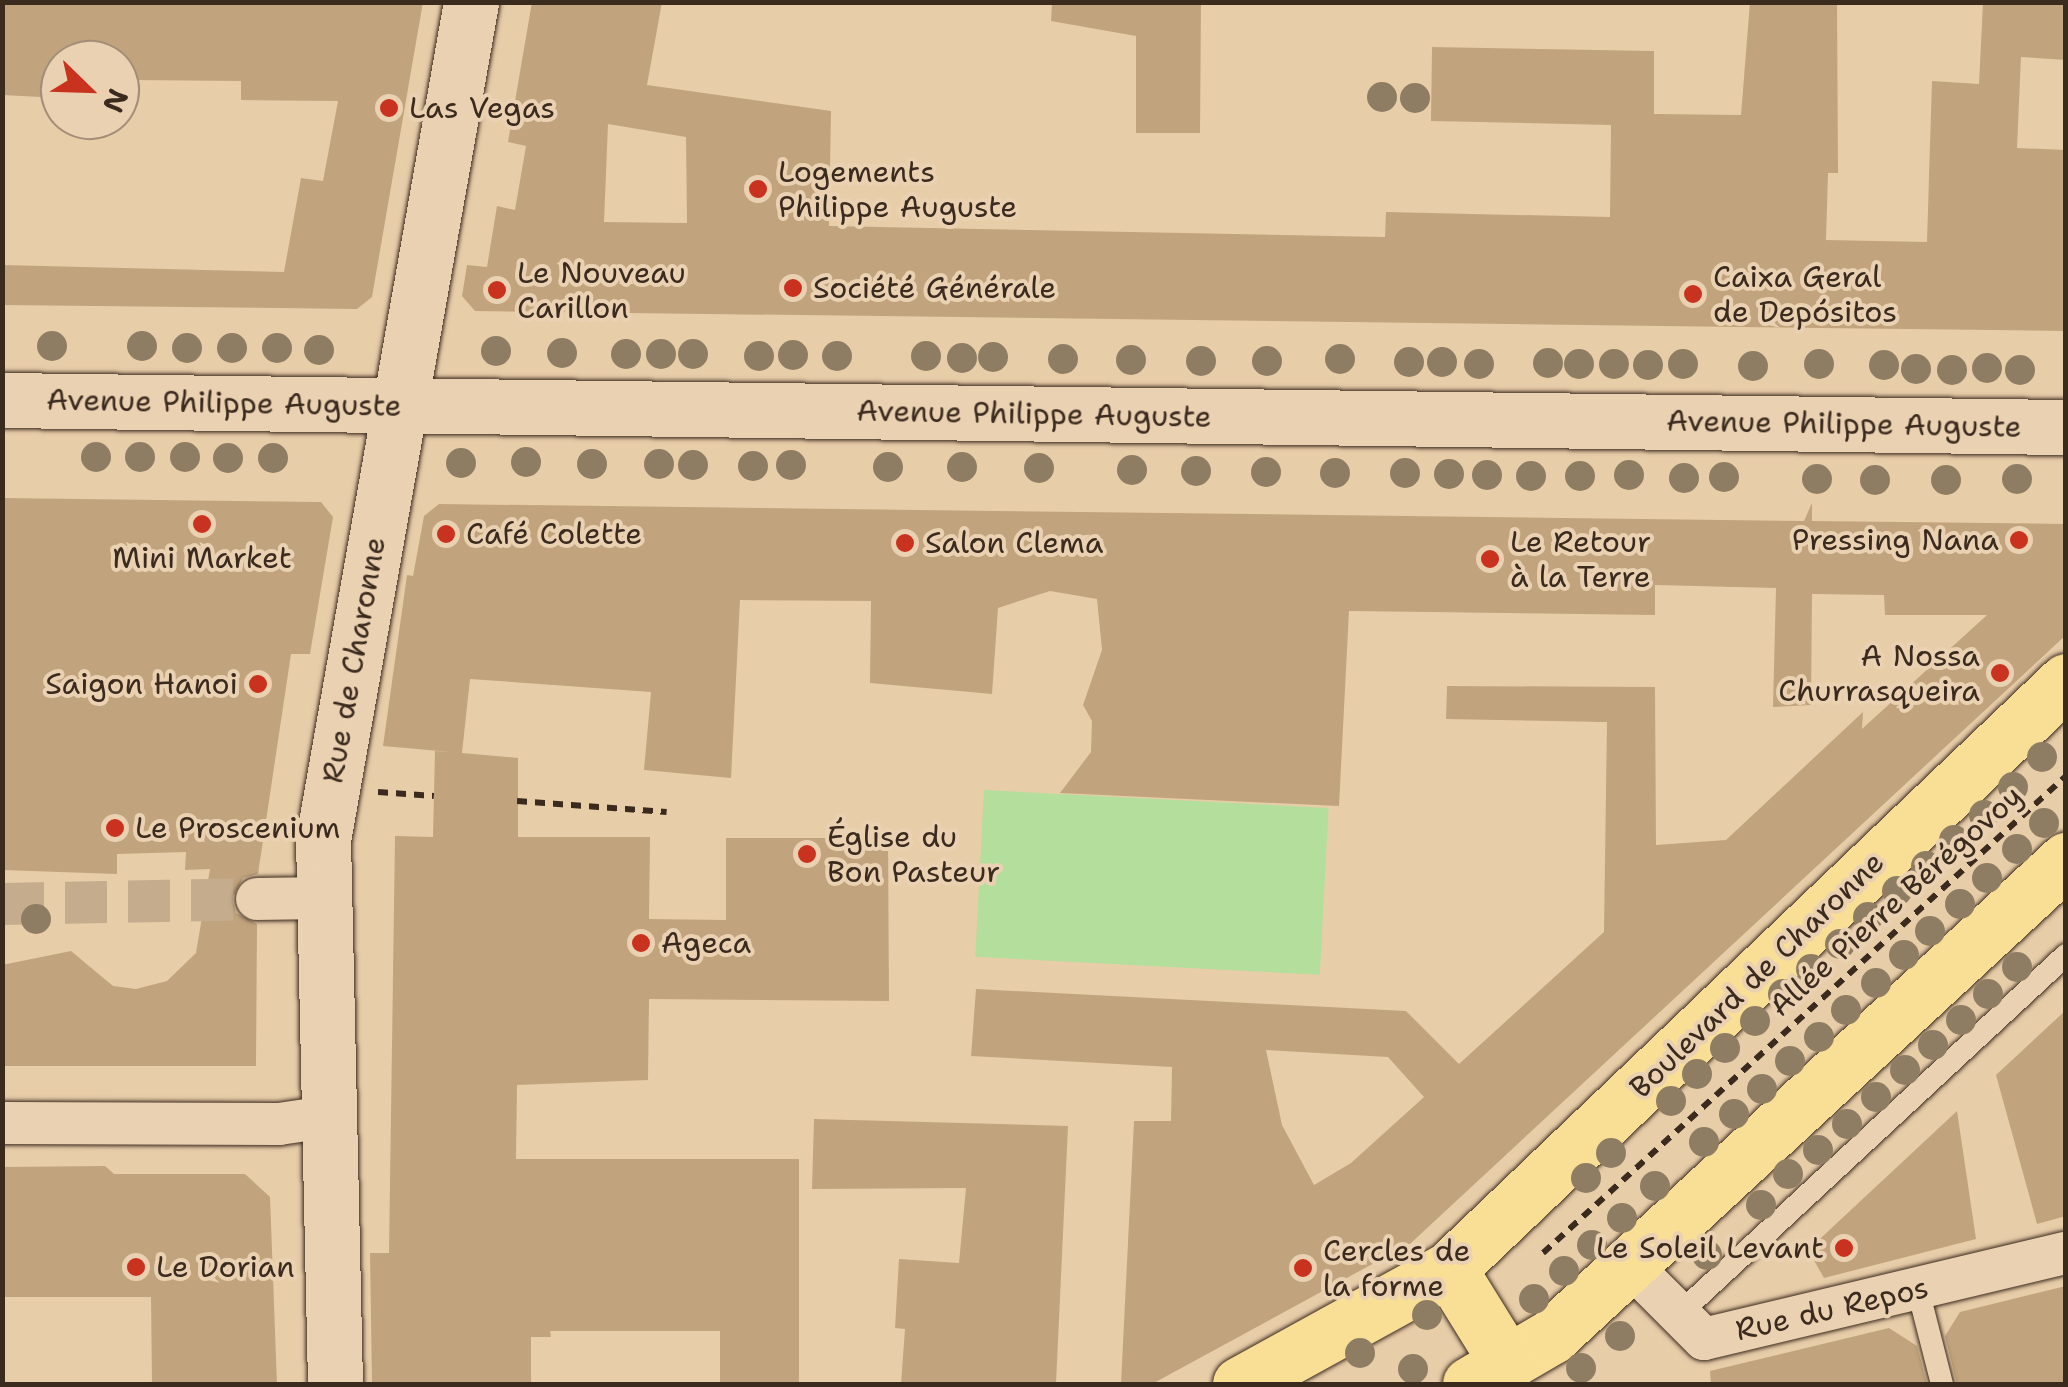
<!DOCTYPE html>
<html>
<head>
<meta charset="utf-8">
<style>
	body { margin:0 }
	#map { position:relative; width:2068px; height:1387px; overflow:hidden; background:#e8cda9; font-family:"Shantell Sans",sans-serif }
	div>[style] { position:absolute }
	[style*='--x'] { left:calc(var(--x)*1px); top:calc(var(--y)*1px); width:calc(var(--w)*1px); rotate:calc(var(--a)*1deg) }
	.green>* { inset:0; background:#b3de9b; transform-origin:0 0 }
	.building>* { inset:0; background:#c1a47d }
	.minor-tunnel>* { height:42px; margin-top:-21px; transform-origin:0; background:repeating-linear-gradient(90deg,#c5ac8d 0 42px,transparent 0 63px) }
	.path>* { height:6px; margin-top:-3px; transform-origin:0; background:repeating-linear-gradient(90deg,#3b2a1e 0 10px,transparent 0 18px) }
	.roads { filter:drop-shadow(0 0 2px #3b2a1e) drop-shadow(0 0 2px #3b2a1e) }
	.service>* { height:22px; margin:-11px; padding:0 11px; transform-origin:11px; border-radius:11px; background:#ead1b2 }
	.minor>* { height:42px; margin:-21px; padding:0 21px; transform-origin:21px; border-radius:21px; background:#ead1b2 }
	.tertiary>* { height:55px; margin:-27.5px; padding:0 27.5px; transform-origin:27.5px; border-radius:27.5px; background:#ead1b2 }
	.secondary>* { height:55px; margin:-27.5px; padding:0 27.5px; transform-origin:27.5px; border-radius:27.5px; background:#ead1b2 }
	.primary>* { height:55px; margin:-27.5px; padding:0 27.5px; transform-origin:27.5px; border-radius:27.5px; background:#f9df96 }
	.trees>* { width:30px; height:30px; margin:-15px; border-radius:50%; background:#8f7d63 }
	.dots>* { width:28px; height:28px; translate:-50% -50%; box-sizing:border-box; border:5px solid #ead1b2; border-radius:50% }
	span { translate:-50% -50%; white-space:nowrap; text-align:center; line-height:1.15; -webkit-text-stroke:8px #ead1b2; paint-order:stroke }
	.poi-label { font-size:30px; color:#3b2a1e }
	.left { translate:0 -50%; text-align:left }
	.right { translate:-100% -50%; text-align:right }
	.street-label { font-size:30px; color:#3b2a1e }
	.frame { position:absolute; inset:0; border:5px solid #3b2a1e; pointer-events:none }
	.north { position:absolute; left:40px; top:40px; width:100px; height:100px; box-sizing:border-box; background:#ead1b2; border:2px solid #a48e77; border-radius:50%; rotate:113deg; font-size:28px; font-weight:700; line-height:40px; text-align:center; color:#3b2a1e }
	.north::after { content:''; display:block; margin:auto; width:35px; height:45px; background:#c8321e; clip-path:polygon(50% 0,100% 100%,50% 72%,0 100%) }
</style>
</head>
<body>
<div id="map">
	<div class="green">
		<div style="left:984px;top:790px;width:345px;height:167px;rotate:3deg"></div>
	</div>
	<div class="building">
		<div style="clip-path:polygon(2px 2px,423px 2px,372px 297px,357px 309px,2px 305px,2px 265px,284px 272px,301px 178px,323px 181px,338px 101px,241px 100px,241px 81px,132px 80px,132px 99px,120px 99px,120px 60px,60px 60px,60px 98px,2px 95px)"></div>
		<div style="clip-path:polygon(evenodd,532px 2px,662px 2px,647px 85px,831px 111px,829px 226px,1385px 237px,1386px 212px,1610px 217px,1611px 125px,1431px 121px,1432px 47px,1654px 51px,1654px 114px,1741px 115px,1750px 2px,1837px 2px,1838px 173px,1828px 173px,1826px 240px,1927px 242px,1932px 81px,1979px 84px,1983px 2px,2066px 2px,2066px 60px,2021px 57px,2017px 148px,2066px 150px,2066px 331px,475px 311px,462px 296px,467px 265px,487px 267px,497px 206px,515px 210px,526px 146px,508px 142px,532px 2px,608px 124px,686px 137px,687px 223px,604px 222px,608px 124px)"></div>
		<div style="clip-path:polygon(1052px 2px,1201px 2px,1200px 133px,1136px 133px,1136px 36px,1051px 21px)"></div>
		<div style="clip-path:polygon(2px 498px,321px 502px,333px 517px,310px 654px,291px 654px,258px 874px,243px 878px,232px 898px,236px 913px,257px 924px,256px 1066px,2px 1066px,2px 965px,71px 951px,113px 986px,136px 989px,167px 981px,196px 953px,210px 869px,185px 870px,186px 852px,117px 854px,117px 874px,2px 870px)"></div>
		<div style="clip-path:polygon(evenodd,1812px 503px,1812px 521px,2066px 524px,2066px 635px,1411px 1243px,1152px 1384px,1121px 1384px,1134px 1121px,1171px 1121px,1172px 1067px,971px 1056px,976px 989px,1406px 1011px,1459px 1064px,1604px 932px,1607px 722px,1446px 719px,1447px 686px,1655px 687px,1656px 845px,1726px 840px,1863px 712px,1862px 729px,1987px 615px,1885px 615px,1884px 595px,1812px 594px,1811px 705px,1773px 707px,1776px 588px,1655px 585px,1655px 615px,1349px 611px,1339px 806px,1060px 793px,1091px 752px,1092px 721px,1083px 705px,1102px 650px,1097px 599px,1050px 591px,998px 608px,992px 694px,870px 683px,871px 601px,740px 600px,731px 778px,644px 770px,651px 692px,470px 679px,462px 753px,518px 758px,518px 837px,650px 837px,649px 919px,726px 920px,726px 838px,888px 838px,889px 1001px,649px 999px,648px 1080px,517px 1085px,516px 1159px,799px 1159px,799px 1384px,720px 1384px,720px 1331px,550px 1331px,551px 1337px,531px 1337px,531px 1384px,372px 1384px,370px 1253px,389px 1253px,395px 836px,433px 837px,435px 751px,451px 752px,383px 746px,407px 575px,413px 576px,424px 516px,439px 504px,1804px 521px,1812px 503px,1266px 1050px,1388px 1057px,1424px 1097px,1351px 1163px,1314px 1185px,1282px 1125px,1266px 1050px)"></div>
		<div style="clip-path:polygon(2066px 1010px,2066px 1216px,2037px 1224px,1996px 1075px)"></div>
		<div style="clip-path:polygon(1957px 1111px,1976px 1239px,1824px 1278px,1808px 1250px)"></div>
		<div style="clip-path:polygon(814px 1119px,1068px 1126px,1056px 1384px,901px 1384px,905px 1329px,895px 1328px,899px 1259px,959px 1263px,966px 1188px,812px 1189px)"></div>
		<div style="clip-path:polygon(105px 1166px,114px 1174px,245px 1174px,270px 1197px,277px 1384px,152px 1384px,151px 1297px,2px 1297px,2px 1167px)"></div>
		<div style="clip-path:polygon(2066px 1286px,2066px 1384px,1957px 1384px,1945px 1336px,1960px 1312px)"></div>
		<div style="clip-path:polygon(1889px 1328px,1917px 1346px,1927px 1384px,1711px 1384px,1710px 1371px)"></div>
	</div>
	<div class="minor-tunnel">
		<div style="--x:2;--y:904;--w:255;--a:-1.1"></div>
	</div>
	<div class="path">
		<div style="--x:378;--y:792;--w:56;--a:4.1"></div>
		<div style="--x:517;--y:801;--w:150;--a:4.2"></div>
		<div style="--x:1543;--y:1253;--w:708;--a:-42.37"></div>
	</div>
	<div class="roads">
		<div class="service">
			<div style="--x:1918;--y:1290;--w:97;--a:75.7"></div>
			<div style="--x:1678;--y:1315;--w:529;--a:-42.86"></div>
		</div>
		<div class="minor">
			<div style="--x:257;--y:899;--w:66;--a:-0.9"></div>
			<div style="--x:2;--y:1123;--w:277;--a:0.2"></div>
			<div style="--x:279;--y:1124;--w:48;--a:-8.5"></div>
			<div style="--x:1627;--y:1262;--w:109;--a:45"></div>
			<div style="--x:1704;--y:1339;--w:372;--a:-13.4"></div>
		</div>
		<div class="tertiary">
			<div style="--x:335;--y:1384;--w:544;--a:-91.26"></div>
			<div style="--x:323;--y:840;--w:851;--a:-79.98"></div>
		</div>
		<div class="secondary">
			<div style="--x:2;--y:400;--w:2064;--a:0.75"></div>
		</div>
		<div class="primary">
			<div style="--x:1449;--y:1269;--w:112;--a:58.2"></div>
			<div style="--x:1240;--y:1384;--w:239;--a:-28.8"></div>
			<div style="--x:1449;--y:1269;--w:852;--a:-43.62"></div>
			<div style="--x:1470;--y:1384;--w:95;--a:-30.3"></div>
			<div style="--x:1552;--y:1336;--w:701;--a:-42.8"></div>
		</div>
	</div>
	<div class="trees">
		<div style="left:1382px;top:97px"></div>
		<div style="left:1415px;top:98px"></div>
		<div style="left:52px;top:346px"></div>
		<div style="left:142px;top:346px"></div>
		<div style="left:187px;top:348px"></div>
		<div style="left:232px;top:348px"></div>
		<div style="left:277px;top:348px"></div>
		<div style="left:319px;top:350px"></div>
		<div style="left:496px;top:351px"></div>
		<div style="left:562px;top:353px"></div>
		<div style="left:626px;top:354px"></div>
		<div style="left:661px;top:354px"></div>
		<div style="left:693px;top:354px"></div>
		<div style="left:793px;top:355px"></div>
		<div style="left:759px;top:356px"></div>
		<div style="left:837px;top:356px"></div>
		<div style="left:926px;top:356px"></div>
		<div style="left:993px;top:357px"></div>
		<div style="left:962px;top:358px"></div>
		<div style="left:1063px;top:359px"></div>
		<div style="left:1340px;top:359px"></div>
		<div style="left:1131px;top:360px"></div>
		<div style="left:1201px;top:361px"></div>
		<div style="left:1267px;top:361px"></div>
		<div style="left:1409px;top:362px"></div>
		<div style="left:1442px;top:362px"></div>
		<div style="left:1548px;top:363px"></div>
		<div style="left:1479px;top:364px"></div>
		<div style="left:1579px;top:364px"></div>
		<div style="left:1614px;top:364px"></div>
		<div style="left:1683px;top:364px"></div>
		<div style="left:1819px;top:364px"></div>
		<div style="left:1648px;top:365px"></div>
		<div style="left:1884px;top:365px"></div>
		<div style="left:1753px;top:366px"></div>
		<div style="left:1987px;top:368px"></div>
		<div style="left:1916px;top:369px"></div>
		<div style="left:1952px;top:370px"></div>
		<div style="left:2020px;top:370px"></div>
		<div style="left:96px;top:457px"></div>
		<div style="left:140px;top:457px"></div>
		<div style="left:185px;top:457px"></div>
		<div style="left:228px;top:458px"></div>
		<div style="left:273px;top:458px"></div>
		<div style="left:526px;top:462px"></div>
		<div style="left:461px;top:463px"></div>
		<div style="left:592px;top:464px"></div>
		<div style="left:659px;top:464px"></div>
		<div style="left:693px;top:465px"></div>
		<div style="left:791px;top:465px"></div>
		<div style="left:753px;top:466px"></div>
		<div style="left:888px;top:467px"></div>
		<div style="left:962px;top:467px"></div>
		<div style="left:1039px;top:468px"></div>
		<div style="left:1132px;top:470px"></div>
		<div style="left:1196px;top:471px"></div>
		<div style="left:1266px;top:472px"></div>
		<div style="left:1335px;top:473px"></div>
		<div style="left:1405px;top:473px"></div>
		<div style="left:1449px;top:474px"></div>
		<div style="left:1487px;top:475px"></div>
		<div style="left:1629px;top:475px"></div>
		<div style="left:1531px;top:476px"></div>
		<div style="left:1580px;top:476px"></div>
		<div style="left:1724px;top:477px"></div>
		<div style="left:1684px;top:478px"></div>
		<div style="left:1817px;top:479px"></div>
		<div style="left:2017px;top:479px"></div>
		<div style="left:1875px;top:480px"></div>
		<div style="left:1946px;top:480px"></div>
		<div style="left:2042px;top:757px"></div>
		<div style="left:2013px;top:787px"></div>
		<div style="left:1984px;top:815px"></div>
		<div style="left:2044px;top:823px"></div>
		<div style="left:1954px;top:840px"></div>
		<div style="left:2017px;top:849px"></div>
		<div style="left:1926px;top:866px"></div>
		<div style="left:1987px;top:878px"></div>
		<div style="left:1897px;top:891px"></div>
		<div style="left:1960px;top:904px"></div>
		<div style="left:1868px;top:917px"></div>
		<div style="left:36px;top:919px"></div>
		<div style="left:1930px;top:931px"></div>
		<div style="left:1840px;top:944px"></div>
		<div style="left:1904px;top:955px"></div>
		<div style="left:2017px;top:967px"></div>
		<div style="left:1811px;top:969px"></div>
		<div style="left:1876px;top:983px"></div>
		<div style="left:1783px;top:994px"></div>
		<div style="left:1988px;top:994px"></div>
		<div style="left:1846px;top:1010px"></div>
		<div style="left:1961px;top:1020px"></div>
		<div style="left:1755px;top:1021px"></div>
		<div style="left:1819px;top:1037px"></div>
		<div style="left:1933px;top:1045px"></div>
		<div style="left:1725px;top:1048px"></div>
		<div style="left:1790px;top:1061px"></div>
		<div style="left:1905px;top:1070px"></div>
		<div style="left:1697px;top:1074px"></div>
		<div style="left:1762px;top:1089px"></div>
		<div style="left:1876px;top:1097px"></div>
		<div style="left:1671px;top:1101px"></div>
		<div style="left:1734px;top:1114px"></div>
		<div style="left:1847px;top:1124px"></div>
		<div style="left:1704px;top:1142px"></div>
		<div style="left:1818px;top:1150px"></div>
		<div style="left:1611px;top:1153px"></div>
		<div style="left:1788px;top:1174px"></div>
		<div style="left:1586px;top:1178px"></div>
		<div style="left:1655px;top:1186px"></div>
		<div style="left:1761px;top:1205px"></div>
		<div style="left:1622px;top:1218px"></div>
		<div style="left:1592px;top:1245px"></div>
		<div style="left:1707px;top:1255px"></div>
		<div style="left:1564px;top:1271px"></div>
		<div style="left:1534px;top:1299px"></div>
		<div style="left:1427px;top:1315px"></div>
		<div style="left:1620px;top:1336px"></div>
		<div style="left:1360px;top:1353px"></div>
		<div style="left:1581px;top:1368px"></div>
		<div style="left:1413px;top:1369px"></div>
	</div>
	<div class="dots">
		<div style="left:389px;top:108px;background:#c8321e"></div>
		<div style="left:758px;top:189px;background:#c8321e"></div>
		<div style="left:793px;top:288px;background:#c8321e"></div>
		<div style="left:497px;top:290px;background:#c8321e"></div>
		<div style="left:1693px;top:294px;background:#c8321e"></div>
		<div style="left:202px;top:524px;background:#c8321e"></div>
		<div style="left:446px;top:534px;background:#c8321e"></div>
		<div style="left:2019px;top:540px;background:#c8321e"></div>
		<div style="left:905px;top:543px;background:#c8321e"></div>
		<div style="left:1490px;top:559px;background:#c8321e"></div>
		<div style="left:2000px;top:673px;background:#c8321e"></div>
		<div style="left:258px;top:684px;background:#c8321e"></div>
		<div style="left:115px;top:828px;background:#c8321e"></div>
		<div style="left:807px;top:854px;background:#c8321e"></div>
		<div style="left:641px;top:943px;background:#c8321e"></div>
		<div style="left:1844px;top:1248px;background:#c8321e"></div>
		<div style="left:136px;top:1267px;background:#c8321e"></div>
		<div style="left:1303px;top:1268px;background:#c8321e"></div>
	</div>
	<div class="poi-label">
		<span class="left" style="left:409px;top:108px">Las Vegas</span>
		<span class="left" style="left:778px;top:189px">Logements<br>Philippe Auguste</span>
		<span class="left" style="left:517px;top:290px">Le Nouveau<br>Carillon</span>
		<span class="left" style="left:1713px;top:294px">Caixa Geral<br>de Depósitos</span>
		<span class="left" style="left:813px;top:288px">Société Générale</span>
		<span class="left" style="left:466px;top:534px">Café Colette</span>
		<span class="right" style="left:1999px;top:540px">Pressing Nana</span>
		<span class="left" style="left:1510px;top:559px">Le Retour<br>à la Terre</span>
		<span class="left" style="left:925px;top:543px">Salon Clema</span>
		<span style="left:202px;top:558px">Mini Market</span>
		<span class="right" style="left:1980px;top:673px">A Nossa<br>Churrasqueira</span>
		<span class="right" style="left:238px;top:684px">Saigon Hanoi</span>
		<span class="left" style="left:135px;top:828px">Le Proscenium</span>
		<span class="left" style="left:827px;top:854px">Église du<br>Bon Pasteur</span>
		<span class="left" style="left:661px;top:943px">Ageca</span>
		<span class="right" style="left:1824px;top:1248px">Le Soleil Levant</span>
		<span class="left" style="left:1323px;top:1268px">Cercles de<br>la forme</span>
		<span class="left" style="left:156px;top:1267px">Le Dorian</span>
	</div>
	<div class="street-label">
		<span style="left:224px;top:403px;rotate:1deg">Avenue Philippe Auguste</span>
		<span style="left:1034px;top:414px;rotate:1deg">Avenue Philippe Auguste</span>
		<span style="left:1844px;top:424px;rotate:1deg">Avenue Philippe Auguste</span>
		<span style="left:354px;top:660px;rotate:-80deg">Rue de Charonne</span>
		<span style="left:1896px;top:901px;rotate:-42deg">Allée Pierre Bérégovoy</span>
		<span style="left:1757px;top:975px;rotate:-44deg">Boulevard de Charonne</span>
		<span style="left:1832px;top:1309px;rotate:-13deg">Rue du Repos</span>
	</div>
	<div class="frame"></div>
	<div class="north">N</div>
</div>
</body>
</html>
